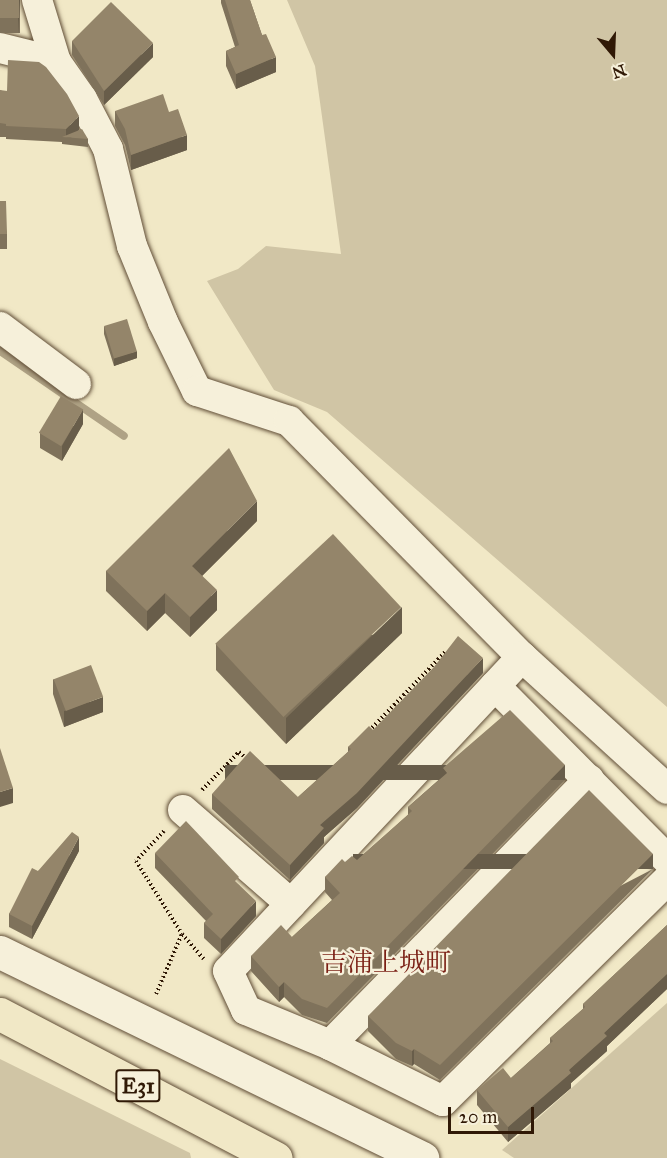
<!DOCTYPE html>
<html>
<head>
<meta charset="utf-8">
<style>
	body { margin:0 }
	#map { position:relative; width:667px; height:1158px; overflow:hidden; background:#f1e8c6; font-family:"IM FELL Great Primer","Noto Serif JP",serif }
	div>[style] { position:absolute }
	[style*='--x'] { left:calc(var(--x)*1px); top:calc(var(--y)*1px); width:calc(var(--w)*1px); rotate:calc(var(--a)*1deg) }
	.green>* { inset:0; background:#d0c5a5 }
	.stream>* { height:8px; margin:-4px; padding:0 4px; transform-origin:4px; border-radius:4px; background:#afa285 }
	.path>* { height:4px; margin-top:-2px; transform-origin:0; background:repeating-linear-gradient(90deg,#301906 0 1.5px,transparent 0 4.5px) }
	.roads { filter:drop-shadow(0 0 2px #604d36) drop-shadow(0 0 2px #604d36) }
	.street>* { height:30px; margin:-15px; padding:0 15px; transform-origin:15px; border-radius:15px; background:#f6f0da }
	.secondary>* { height:33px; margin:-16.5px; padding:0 16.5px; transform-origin:16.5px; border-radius:16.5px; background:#f6f0da }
	.highway>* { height:33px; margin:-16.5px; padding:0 16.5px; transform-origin:16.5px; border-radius:16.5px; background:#f1e8c6 }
	.wall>* { inset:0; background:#7f725b; transform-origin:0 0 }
	.shaded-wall>* { inset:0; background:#685d4a; transform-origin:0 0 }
	.building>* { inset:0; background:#94856a; transform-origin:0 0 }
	span { translate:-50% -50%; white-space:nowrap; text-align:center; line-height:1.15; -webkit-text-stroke:4.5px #f6f0da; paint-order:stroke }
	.shield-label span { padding:2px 4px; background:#f6f0da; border:2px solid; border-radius:4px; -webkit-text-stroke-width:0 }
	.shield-label { font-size:22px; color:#301906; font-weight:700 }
	.neighbourhood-label { font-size:26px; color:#7a1f14 }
	.north { position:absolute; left:583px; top:24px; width:60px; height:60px; -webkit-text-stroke:4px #f6f0da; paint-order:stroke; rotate:161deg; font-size:16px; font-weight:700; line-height:24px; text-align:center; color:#301906 }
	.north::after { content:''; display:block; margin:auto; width:21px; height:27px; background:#301906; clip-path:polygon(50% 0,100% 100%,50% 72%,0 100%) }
	.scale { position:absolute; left:448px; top:1107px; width:86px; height:27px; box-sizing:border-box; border:3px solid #301906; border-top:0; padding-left:8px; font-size:18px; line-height:21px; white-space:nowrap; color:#301906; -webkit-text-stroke:4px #f6f0da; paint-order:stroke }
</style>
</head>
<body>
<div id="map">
	<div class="green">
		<div style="clip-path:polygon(287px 0,667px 0,667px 707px,327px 412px,274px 390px,207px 281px,238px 269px,266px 246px,341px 254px,315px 66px)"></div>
		<div style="clip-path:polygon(667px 1003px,667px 1158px,514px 1158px,502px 1150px)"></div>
		<div style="clip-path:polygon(0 1059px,190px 1153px,191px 1158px,0 1158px)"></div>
	</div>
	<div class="stream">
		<div style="--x:0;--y:351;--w:150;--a:34.4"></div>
	</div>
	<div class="path">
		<div style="--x:369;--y:731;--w:112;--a:-46.1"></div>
		<div style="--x:202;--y:790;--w:53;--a:-45.8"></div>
		<div style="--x:239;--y:752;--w:11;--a:41"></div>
		<div style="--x:164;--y:831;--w:41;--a:133"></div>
		<div style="--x:136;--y:861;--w:86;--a:57.8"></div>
		<div style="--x:182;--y:934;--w:33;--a:49"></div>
		<div style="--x:156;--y:994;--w:65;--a:-66.6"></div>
	</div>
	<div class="roads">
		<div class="street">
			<div style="--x:37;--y:0;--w:65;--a:73"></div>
			<div style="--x:56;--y:62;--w:45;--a:54.9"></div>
			<div style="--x:82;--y:99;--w:56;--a:62.5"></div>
			<div style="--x:108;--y:149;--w:100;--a:76.1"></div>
			<div style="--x:132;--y:246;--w:82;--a:67.8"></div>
			<div style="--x:163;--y:322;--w:77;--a:63.8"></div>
			<div style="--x:197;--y:391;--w:97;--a:18.1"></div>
			<div style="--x:289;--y:421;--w:332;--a:45.4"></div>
			<div style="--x:522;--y:657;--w:196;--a:42.3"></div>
			<div style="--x:0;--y:48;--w:58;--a:14"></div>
			<div style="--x:0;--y:327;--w:95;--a:36.9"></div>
			<div style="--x:522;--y:657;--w:430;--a:133.1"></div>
			<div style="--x:228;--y:971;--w:43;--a:65.2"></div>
			<div style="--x:246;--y:1010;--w:91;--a:22.6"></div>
			<div style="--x:330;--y:1045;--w:126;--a:26.4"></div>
			<div style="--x:443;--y:1101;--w:315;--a:-44.6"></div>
			<div style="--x:495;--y:686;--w:244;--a:45.2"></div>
			<div style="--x:183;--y:810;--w:143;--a:41"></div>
			<div style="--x:330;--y:1045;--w:371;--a:-45.7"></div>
		</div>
		<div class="secondary">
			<div style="--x:0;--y:952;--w:470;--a:26"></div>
		</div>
		<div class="highway">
			<div style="--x:0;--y:1014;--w:311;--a:27.6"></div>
		</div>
	</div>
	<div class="wall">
		<div style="left:0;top:0;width:20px;height:33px"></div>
		<div style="clip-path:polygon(221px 0,250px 0,262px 35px,276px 72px,236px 89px,226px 66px,226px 51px,235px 47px,221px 3px)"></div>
		<div style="clip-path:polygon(72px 41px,153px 57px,104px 105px,72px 55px)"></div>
		<div style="clip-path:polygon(0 90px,79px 130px,78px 131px,88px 139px,88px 147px,62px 144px,62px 142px,6px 139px,6px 137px,0 137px)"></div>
		<div style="clip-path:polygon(115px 111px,169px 112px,187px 150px,131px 170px,125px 145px,115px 126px)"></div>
		<div style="clip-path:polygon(0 201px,7px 234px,7px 249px,0 249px)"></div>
		<div style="clip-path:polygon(104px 326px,137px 358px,114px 366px,104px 334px)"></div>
		<div style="clip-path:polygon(83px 424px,62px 461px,40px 448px,40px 433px)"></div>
		<div style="clip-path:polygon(257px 521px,202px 576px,217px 610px,190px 637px,165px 613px,147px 631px,106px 591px,106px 571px)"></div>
		<div style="clip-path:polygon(402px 633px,286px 744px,216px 670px,216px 644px)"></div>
		<div style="clip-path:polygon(483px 673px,357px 808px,324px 837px,324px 843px,290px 880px,212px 809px,212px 794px,298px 797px,348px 752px,348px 747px,373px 730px)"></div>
		<div style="clip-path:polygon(53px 679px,103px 712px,64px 727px,53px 694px)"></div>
		<div style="clip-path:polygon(443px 768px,565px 780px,327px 1023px,302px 1015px,284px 997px,279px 1002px,251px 971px,251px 956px,292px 937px,332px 900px,325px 892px,325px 877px,345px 862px,357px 860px,408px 815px,408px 807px,443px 776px)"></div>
		<div style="clip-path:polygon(79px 851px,32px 939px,9px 927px,9px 914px,38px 871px)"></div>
		<div style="clip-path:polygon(155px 853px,239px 885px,256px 916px,221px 954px,204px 938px,204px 923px,206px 921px,155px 868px)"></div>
		<div style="clip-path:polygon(653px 869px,440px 1080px,414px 1064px,412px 1066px,396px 1059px,368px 1031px,368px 1016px)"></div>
		<div style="clip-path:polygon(667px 925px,667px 989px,607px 1046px,607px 1051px,571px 1083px,571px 1088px,508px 1142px,477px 1105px,477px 1090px,511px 1078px,550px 1043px,550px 1038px,583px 1009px,583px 1004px)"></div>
	</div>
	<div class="shaded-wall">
		<div style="clip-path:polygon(19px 0,20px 0,18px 34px,18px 18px)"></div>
		<div style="clip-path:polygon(153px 43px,153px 57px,104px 105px,104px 91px)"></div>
		<div style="clip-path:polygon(276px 57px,276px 72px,236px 89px,236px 74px)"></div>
		<div style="clip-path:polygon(79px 116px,79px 130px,71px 138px,66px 137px,66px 129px)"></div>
		<div style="clip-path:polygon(187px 135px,187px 150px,131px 170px,131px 155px)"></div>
		<div style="clip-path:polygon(137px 351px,137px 358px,114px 366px,114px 358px)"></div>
		<div style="clip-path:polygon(83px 409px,83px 424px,62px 461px,62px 446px)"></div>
		<div style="clip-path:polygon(257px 501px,257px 521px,192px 586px,192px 566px)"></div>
		<div style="clip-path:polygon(217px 590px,217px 610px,190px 637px,190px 617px)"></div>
		<div style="clip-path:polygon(165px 593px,165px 613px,147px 631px,147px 611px)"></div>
		<div style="clip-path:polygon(402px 607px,402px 633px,286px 744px,286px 718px)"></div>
		<div style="clip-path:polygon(483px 658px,483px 673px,357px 808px,324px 837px,324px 843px,290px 880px,290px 865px,320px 825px)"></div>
		<div style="clip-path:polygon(103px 697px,103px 712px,64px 727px,64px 711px)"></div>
		<div style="left:565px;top:765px;width:15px;height:340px;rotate:90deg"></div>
		<div style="clip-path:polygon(13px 788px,13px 803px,0 807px,0 792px)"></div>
		<div style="clip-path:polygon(79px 837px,79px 851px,32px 939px,32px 926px)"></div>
		<div style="left:653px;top:854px;width:15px;height:300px;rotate:90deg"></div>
		<div style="clip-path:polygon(256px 901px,256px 916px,221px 954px,221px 939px)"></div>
		<div style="clip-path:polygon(667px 974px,667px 989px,607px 1046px,607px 1051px,571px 1083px,571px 1088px,508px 1142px,508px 1127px,569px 1070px,604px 1033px)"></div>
		<div style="clip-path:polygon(284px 982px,284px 997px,279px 1002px,279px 987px)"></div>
		<div style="clip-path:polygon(414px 1049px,414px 1064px,412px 1066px,412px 1051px)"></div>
	</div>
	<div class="building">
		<div style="left:0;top:0;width:19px;height:18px"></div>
		<div style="clip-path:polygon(225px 0,250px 0,262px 35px,266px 34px,276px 57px,236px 74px,226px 51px,239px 45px)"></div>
		<div style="clip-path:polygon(111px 2px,153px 43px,104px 91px,72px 41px)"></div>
		<div style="clip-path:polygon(8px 60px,39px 62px,46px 67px,67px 94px,79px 116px,66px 129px,6px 126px,6px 124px,0 123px,0 90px,7px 91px)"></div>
		<div style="clip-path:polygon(163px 94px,169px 112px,178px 109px,187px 135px,131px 155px,125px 129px,115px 111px)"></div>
		<div style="clip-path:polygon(82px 129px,88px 139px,62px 137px)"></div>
		<div style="clip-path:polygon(0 201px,6px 201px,7px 234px,0 234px)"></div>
		<div style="left:127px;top:319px;width:34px;height:24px;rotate:73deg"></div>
		<div style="left:61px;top:396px;width:26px;height:43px;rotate:31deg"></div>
		<div style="clip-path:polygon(229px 448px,257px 501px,192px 566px,217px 590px,190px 617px,165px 593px,147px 611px,106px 571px)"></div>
		<div style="left:333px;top:534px;width:100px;height:161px;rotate:47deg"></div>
		<div style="clip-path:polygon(458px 636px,483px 658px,357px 793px,320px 825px,324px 828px,290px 865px,212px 794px,250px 751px,298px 797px,351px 749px,348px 747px,369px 726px,373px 730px,434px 667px)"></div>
		<div style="left:91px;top:665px;width:34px;height:40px;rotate:69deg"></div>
		<div style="clip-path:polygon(510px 710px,565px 765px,327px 1008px,302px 999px,284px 982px,279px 987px,251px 956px,281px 925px,292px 937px,340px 893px,325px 877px,342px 859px,345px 862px,352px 856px,357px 860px,412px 811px,408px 807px,447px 773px,443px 768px)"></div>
		<div style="clip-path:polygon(0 748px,13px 788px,0 792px)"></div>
		<div style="clip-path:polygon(589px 790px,653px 854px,440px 1065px,414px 1049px,412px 1051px,396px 1043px,368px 1016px)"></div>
		<div style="clip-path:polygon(186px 821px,239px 877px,235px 881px,256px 901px,221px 939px,204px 923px,213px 914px,155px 853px)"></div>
		<div style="clip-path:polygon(72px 832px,79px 837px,32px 926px,9px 914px,32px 868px,38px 871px)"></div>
		<div style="clip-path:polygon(667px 925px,667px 974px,604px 1033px,607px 1036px,569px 1070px,571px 1073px,508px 1127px,477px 1090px,503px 1068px,511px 1078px,553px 1041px,550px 1038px,585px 1007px,583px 1004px)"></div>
	</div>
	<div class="shield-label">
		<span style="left:138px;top:1086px">E31</span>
	</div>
	<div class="neighbourhood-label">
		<span style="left:386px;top:963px">吉浦上城町</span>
	</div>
	<div class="north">N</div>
	<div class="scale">20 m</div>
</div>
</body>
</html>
